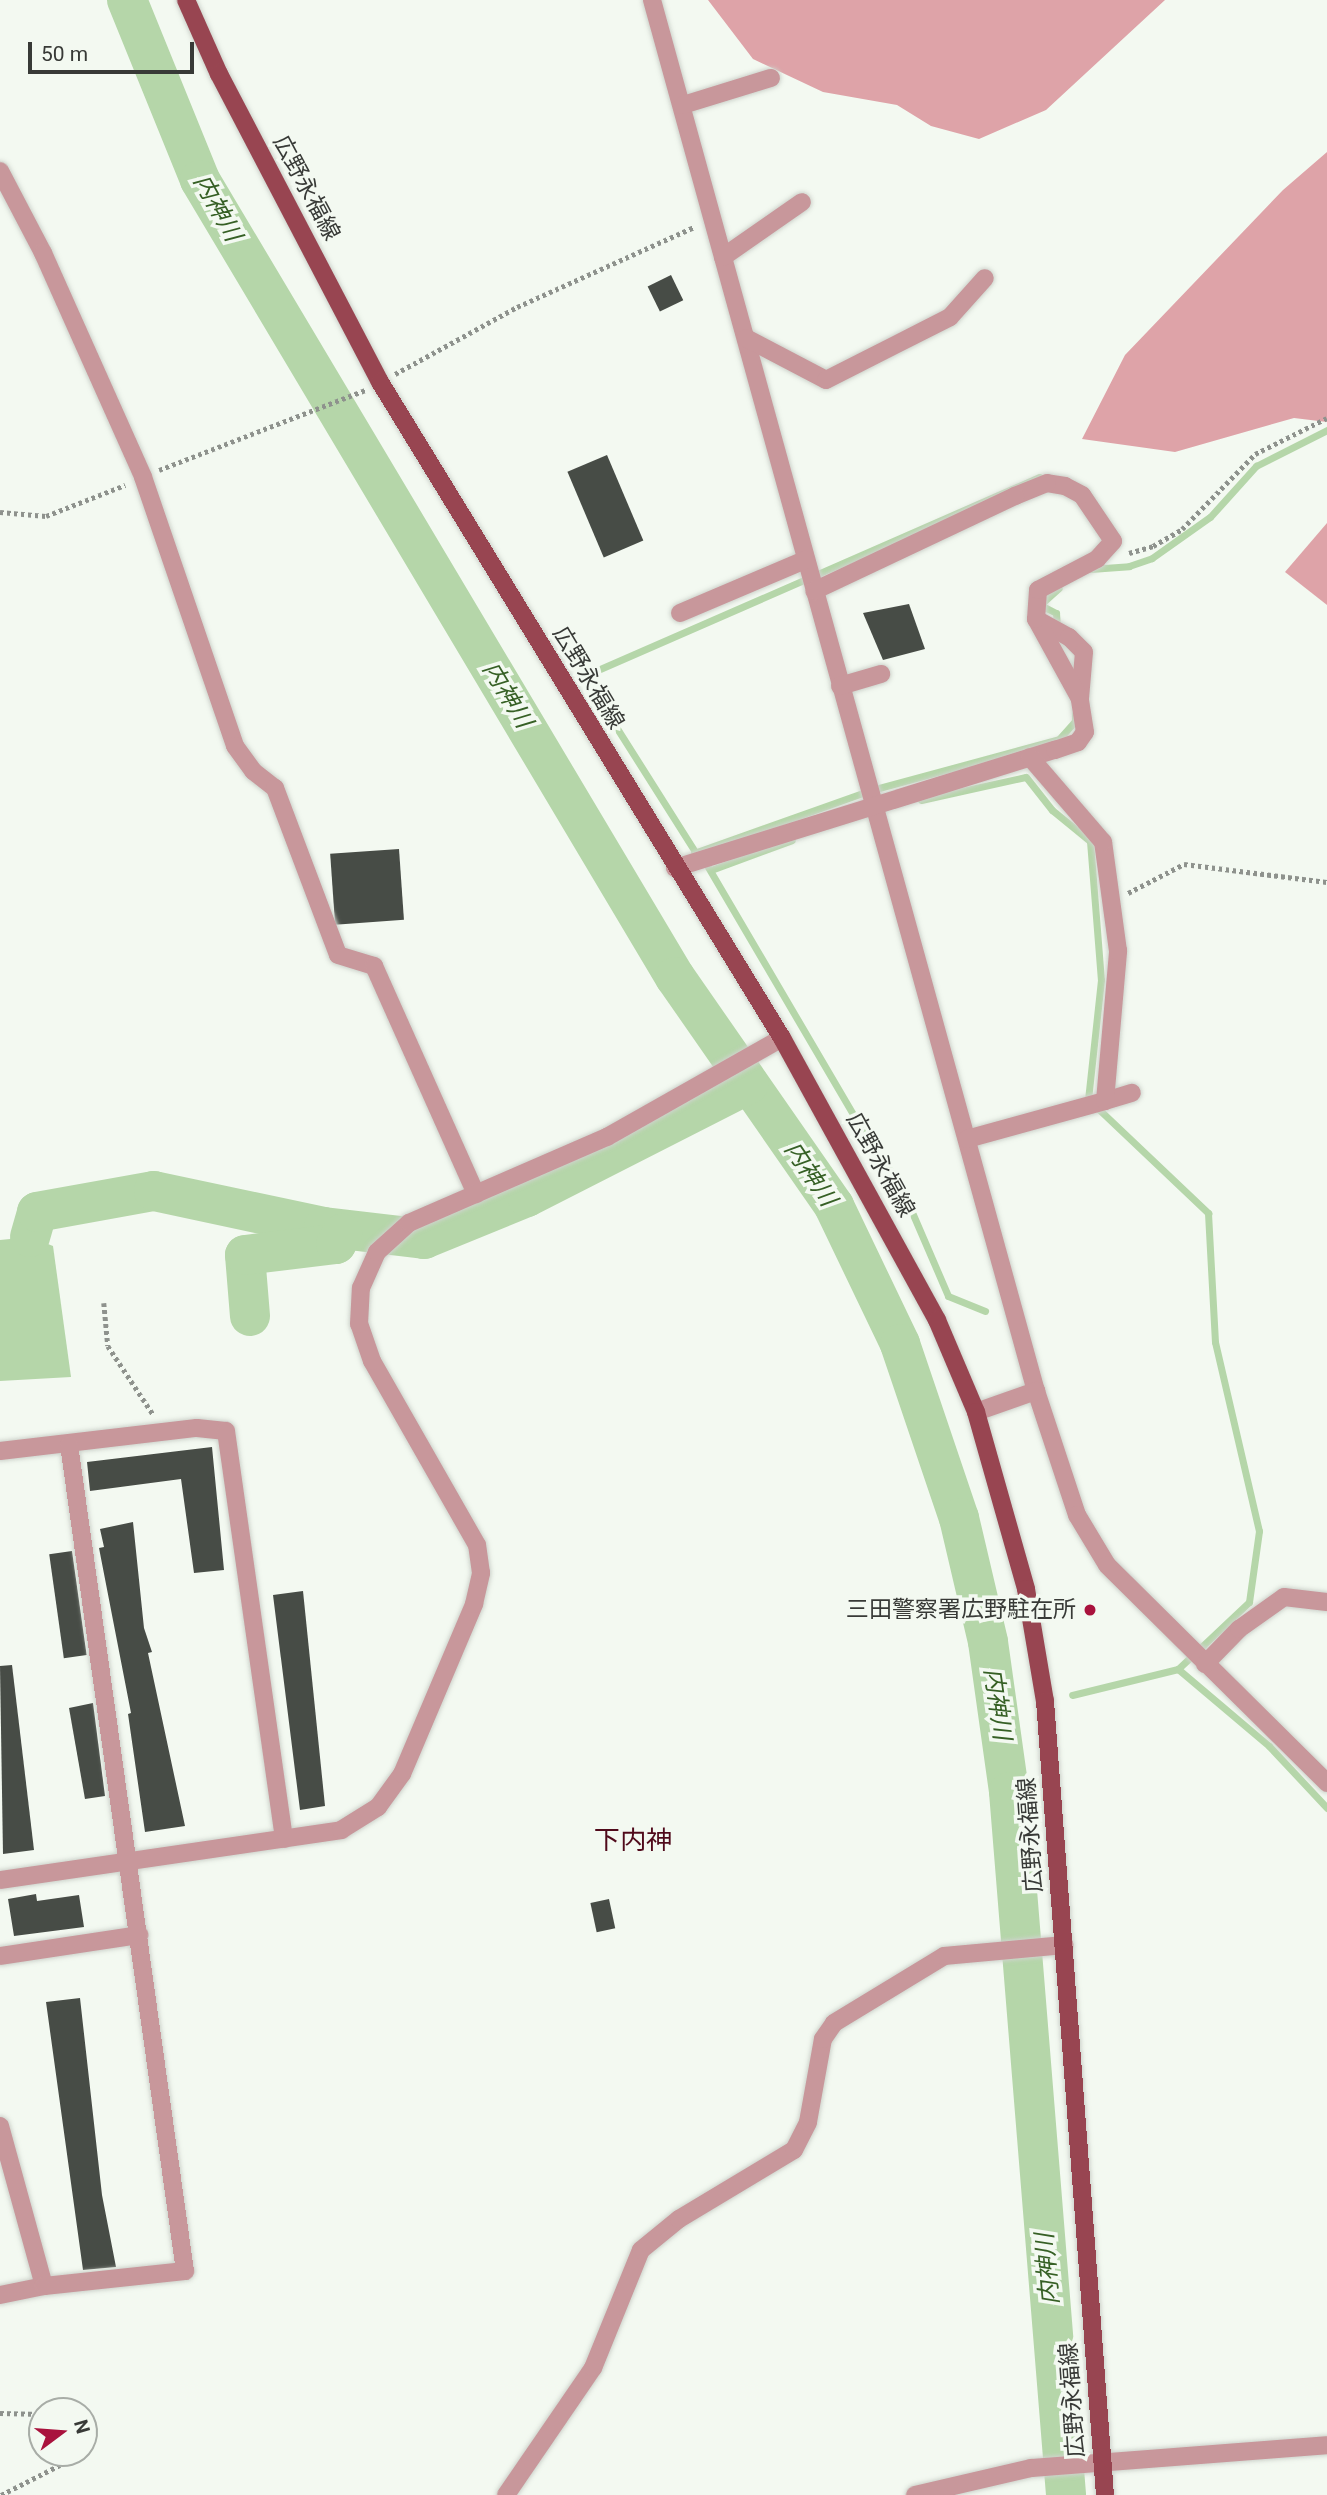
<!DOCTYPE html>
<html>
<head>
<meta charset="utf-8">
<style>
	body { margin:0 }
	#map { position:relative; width:1327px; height:2495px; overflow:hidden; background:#f3f9f1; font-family:Roboto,"Noto Sans JP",sans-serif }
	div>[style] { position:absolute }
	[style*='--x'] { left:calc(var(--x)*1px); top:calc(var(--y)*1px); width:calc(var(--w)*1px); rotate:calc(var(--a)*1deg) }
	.forest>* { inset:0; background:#dea3a8 }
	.water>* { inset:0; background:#b5d6a9 }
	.stream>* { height:7px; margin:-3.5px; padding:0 3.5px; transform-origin:3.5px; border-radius:3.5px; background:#b5d6a9 }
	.river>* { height:40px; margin:-20px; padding:0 20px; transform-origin:20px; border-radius:20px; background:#b5d6a9 }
	.building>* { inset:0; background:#474c46; transform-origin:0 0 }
	.path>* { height:4.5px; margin-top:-2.25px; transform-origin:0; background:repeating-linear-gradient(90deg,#8e928d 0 3.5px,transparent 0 7px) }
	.roads { filter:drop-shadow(0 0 2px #ced3cc) drop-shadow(0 0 2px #ced3cc) }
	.minor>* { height:18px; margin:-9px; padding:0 9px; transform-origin:9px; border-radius:9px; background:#c8979b }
	.major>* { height:18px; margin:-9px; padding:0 9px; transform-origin:9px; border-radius:9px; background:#984551 }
	.dots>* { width:19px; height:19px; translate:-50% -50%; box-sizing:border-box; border:4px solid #f3f9f1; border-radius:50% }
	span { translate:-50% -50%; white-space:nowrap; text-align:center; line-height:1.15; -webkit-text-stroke:7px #f3f9f1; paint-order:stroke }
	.street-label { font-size:23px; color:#383a37 }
	.poi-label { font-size:23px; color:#383a37 }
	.right { translate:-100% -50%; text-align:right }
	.water-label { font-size:24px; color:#366025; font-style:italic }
	.quarter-label { font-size:26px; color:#500a1b }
	.north { position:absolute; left:28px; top:2397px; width:70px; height:70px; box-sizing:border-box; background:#f3f9f1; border:2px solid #a8ada7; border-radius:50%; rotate:74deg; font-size:19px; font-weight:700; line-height:28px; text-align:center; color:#383a37 }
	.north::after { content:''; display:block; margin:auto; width:24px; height:32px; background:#a9123d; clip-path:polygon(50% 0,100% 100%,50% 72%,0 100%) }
	.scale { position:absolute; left:28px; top:42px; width:166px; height:32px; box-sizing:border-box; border:4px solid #383a37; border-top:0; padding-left:9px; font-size:21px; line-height:24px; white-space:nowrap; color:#383a37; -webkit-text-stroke:5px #f3f9f1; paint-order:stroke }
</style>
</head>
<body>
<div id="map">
	<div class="forest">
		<div style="clip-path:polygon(708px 0,1165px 0,1046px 110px,979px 139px,931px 126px,897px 105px,823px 92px,753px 59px)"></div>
		<div style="clip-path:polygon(1327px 152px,1327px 422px,1294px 418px,1175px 452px,1082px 439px,1125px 355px,1283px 190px)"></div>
		<div style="clip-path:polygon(1327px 523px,1327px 605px,1285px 572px)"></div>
	</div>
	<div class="water">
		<div style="clip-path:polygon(30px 1237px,53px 1246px,71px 1377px,0 1381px,0 1240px)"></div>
	</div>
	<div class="stream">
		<div style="--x:1090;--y:569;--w:39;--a:-4"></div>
		<div style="--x:1129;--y:566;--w:24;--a:-19"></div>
		<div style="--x:1152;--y:558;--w:71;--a:-35.3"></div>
		<div style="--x:1210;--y:517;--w:69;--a:-48"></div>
		<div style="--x:1256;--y:466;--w:80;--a:-26.9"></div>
		<div style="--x:1057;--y:627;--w:14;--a:-94"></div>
		<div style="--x:1056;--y:613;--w:18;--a:-153"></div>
		<div style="--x:1040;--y:605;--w:25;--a:-42"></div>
		<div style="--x:921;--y:800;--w:107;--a:-12.4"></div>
		<div style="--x:1026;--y:777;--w:42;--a:51.8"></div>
		<div style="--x:1052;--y:810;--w:49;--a:39.2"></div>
		<div style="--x:1090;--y:841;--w:139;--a:85.5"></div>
		<div style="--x:1101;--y:980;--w:120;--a:96.2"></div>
		<div style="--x:1088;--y:1099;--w:166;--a:43.5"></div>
		<div style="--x:1208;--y:1213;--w:129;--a:86.9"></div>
		<div style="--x:1215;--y:1342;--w:194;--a:76.9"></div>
		<div style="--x:1259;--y:1531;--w:72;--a:98"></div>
		<div style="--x:1249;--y:1602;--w:98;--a:136.7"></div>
		<div style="--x:1178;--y:1669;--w:109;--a:166.2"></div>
		<div style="--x:694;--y:853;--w:185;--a:-19.6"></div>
		<div style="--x:868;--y:791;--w:198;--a:-15.2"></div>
		<div style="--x:1059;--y:739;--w:24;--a:-48"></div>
		<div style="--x:1075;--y:721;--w:7;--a:-90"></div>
		<div style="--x:699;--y:858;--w:215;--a:-122.3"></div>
		<div style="--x:584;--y:676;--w:497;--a:-23.6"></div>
		<div style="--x:708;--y:867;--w:324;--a:59.6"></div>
		<div style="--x:872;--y:1146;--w:45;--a:53.1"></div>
		<div style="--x:899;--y:1182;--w:124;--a:66.7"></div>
		<div style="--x:948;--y:1296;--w:40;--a:22"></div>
		<div style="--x:711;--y:870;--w:86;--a:-20.3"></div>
		<div style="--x:1178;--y:1669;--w:119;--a:40.2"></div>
		<div style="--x:1269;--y:1746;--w:85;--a:46.9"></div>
	</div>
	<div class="river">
		<div style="--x:127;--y:0;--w:194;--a:67.9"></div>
		<div style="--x:200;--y:180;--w:928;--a:59.21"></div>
		<div style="--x:675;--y:977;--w:279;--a:55.2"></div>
		<div style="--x:834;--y:1206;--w:153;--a:64.4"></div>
		<div style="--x:900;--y:1344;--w:184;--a:71.3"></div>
		<div style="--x:959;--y:1518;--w:127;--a:76.8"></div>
		<div style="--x:988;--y:1642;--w:151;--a:82"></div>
		<div style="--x:1009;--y:1792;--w:705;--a:85.36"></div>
		<div style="--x:30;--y:1237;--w:26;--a:-74"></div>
		<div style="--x:37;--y:1212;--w:119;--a:-10.2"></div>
		<div style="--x:154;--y:1191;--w:174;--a:12"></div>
		<div style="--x:324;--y:1227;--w:101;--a:6.8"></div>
		<div style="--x:424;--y:1239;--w:111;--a:-22.2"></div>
		<div style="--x:527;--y:1197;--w:249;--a:-27"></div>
		<div style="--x:250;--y:1316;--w:61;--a:-94.7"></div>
		<div style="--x:245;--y:1255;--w:92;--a:-6.9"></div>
		<div style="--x:336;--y:1244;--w:12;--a:-59"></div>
	</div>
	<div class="building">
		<div style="left:671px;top:275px;width:28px;height:26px;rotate:64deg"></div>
		<div style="left:607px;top:455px;width:93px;height:43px;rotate:67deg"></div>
		<div style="clip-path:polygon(909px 604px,925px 649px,883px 660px,863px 613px)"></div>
		<div style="left:399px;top:849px;width:71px;height:69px;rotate:86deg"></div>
		<div style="clip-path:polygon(212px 1447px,224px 1570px,194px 1573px,181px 1479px,90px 1491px,87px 1462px)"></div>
		<div style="clip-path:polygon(133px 1522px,144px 1628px,152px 1652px,148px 1653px,185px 1826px,145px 1832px,128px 1714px,131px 1713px,99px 1548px,104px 1547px,100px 1529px)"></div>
		<div style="left:72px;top:1551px;width:105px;height:23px;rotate:82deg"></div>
		<div style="clip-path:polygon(303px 1591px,325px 1806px,300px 1810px,273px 1595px)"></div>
		<div style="clip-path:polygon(12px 1665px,34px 1850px,3px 1854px,0 1666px)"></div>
		<div style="clip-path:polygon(93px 1703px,105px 1796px,85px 1799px,69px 1708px)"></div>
		<div style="clip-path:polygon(36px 1894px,37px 1901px,79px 1895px,84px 1927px,14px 1936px,8px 1899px)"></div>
		<div style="left:609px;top:1899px;width:30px;height:19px;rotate:78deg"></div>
		<div style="clip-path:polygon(80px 1998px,102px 2195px,116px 2267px,83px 2270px,46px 2002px)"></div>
	</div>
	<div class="path">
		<div style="--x:395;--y:374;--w:139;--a:-28.8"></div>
		<div style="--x:517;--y:307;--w:194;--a:-24.3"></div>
		<div style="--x:159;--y:470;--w:221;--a:-21.2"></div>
		<div style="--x:0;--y:512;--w:46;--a:5"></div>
		<div style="--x:46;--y:516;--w:85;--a:-21.4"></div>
		<div style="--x:1129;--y:553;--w:25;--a:-16"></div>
		<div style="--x:1153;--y:546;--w:34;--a:-30"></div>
		<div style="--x:1182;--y:529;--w:105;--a:-45.8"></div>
		<div style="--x:1255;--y:454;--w:80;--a:-26.6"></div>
		<div style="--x:1128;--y:893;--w:63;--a:-27.4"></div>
		<div style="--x:1184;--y:864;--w:144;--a:7.2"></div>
		<div style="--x:104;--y:1303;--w:43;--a:84.7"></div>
		<div style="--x:108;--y:1346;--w:82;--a:56.5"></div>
		<div style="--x:0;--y:2413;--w:42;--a:1.4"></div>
		<div style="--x:1;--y:2495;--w:66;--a:-27"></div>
		<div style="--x:60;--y:2465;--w:15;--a:-53"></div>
	</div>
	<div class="roads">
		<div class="minor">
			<div style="--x:652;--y:0;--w:1443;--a:74.57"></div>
			<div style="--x:1036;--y:1391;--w:131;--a:71.7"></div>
			<div style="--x:1077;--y:1515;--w:58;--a:59"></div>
			<div style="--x:1107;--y:1565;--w:310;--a:44.7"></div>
			<div style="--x:683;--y:105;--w:92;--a:-17.1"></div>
			<div style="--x:0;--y:171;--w:93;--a:62.3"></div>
			<div style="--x:43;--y:253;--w:245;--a:65.9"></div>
			<div style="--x:143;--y:477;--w:284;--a:71.1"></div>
			<div style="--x:235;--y:746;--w:31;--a:54"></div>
			<div style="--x:253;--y:771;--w:28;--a:38"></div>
			<div style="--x:275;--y:788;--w:178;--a:69.3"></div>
			<div style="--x:338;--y:955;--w:38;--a:17"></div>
			<div style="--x:374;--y:966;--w:250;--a:65.9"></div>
			<div style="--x:723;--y:257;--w:96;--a:-34.8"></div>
			<div style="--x:746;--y:338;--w:90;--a:27.7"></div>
			<div style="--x:826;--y:380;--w:139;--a:-26.9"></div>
			<div style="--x:950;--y:317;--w:52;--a:-48.1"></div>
			<div style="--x:680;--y:613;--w:136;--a:-23"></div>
			<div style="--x:1036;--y:619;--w:38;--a:29"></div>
			<div style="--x:1069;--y:637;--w:21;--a:45"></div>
			<div style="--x:1084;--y:652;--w:47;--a:94.9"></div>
			<div style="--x:840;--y:686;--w:43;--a:-16.3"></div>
			<div style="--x:675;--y:868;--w:398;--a:-17.3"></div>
			<div style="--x:1055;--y:750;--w:24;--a:-19"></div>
			<div style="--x:1078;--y:742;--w:12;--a:-55"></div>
			<div style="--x:1085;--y:732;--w:33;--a:-99"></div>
			<div style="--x:1080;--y:699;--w:91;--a:-118.8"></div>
			<div style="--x:1036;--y:619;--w:29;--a:-86"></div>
			<div style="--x:1038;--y:590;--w:67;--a:-27.7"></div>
			<div style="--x:1097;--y:559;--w:24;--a:-48"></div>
			<div style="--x:1113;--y:541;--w:55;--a:-124"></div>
			<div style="--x:1082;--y:495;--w:19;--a:-152"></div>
			<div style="--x:1065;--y:486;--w:18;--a:-171"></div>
			<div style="--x:1047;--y:483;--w:35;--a:158"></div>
			<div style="--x:1015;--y:496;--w:222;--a:154.7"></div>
			<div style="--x:1105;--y:1101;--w:28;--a:-17"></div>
			<div style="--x:967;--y:1139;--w:143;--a:-15.4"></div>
			<div style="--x:1105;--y:1101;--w:151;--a:-85"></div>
			<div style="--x:1118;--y:951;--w:110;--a:-97.8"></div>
			<div style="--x:1103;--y:842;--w:112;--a:-130.7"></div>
			<div style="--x:976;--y:1412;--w:64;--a:-19.3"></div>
			<div style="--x:0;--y:1451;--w:198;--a:-6.7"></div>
			<div style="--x:197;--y:1428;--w:29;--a:6"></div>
			<div style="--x:226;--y:1431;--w:412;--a:81.9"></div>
			<div style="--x:1205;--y:1664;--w:49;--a:-45.8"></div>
			<div style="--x:1239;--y:1629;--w:55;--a:-35.4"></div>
			<div style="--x:1284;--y:1597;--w:43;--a:6.6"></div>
			<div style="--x:0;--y:1880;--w:345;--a:-8.3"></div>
			<div style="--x:341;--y:1830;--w:44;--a:-31.9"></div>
			<div style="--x:378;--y:1807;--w:41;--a:-54"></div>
			<div style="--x:402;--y:1774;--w:185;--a:-67"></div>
			<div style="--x:474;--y:1604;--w:32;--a:-77"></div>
			<div style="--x:481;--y:1573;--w:28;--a:-98"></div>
			<div style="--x:477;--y:1545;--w:212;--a:-119.7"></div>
			<div style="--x:372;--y:1361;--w:39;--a:-109"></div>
			<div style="--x:359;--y:1324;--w:36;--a:-87"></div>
			<div style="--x:361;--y:1288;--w:39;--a:-66"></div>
			<div style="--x:377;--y:1252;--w:43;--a:-42.2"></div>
			<div style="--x:409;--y:1223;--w:216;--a:-23.5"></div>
			<div style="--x:607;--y:1137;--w:201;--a:-29.5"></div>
			<div style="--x:0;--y:1956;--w:141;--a:-8.6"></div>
			<div style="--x:0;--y:2126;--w:166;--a:74.6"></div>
			<div style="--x:0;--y:2295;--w:45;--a:-11.6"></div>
			<div style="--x:44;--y:2286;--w:142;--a:-6.1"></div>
			<div style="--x:185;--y:2271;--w:834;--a:-97.99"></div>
			<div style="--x:506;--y:2495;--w:154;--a:-55.6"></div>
			<div style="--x:593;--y:2368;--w:127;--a:-67.9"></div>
			<div style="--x:641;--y:2250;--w:49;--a:-39.2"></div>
			<div style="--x:679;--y:2219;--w:134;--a:-31"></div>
			<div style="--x:794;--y:2150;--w:31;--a:-63"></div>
			<div style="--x:808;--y:2122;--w:84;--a:-79.8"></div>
			<div style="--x:823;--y:2039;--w:19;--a:-55"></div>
			<div style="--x:834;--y:2023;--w:129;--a:-31.3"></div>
			<div style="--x:944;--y:1956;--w:121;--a:-5.2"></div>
			<div style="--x:915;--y:2495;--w:119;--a:-13.1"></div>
			<div style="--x:1031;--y:2468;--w:297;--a:-4.4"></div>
		</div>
		<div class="major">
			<div style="--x:186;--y:0;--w:81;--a:66"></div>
			<div style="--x:219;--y:74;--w:348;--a:62.4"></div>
			<div style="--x:380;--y:382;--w:769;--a:58.5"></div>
			<div style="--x:782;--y:1038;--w:322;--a:61.2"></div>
			<div style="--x:937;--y:1320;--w:100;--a:67"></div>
			<div style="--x:976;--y:1412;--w:184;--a:74.2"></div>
			<div style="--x:1026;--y:1589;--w:114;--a:80.4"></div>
			<div style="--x:1045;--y:1701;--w:796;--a:85.68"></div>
		</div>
	</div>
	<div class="dots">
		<div style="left:1090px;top:1610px;background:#a9123d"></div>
	</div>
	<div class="street-label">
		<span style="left:306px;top:188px;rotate:62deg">広野永福線</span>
		<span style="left:588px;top:678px;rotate:59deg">広野永福線</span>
		<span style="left:880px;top:1165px;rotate:61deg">広野永福線</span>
		<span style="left:1031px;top:1835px;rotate:-94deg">広野永福線</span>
		<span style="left:1073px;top:2400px;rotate:-94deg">広野永福線</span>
	</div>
	<div class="poi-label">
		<span class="right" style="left:1076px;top:1610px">三田警察署広野駐在所</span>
	</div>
	<div class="water-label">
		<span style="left:217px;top:208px;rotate:61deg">内神川</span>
		<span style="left:507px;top:695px;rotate:59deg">内神川</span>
		<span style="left:810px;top:1174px;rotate:56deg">内神川</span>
		<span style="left:997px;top:1704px;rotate:82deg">内神川</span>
		<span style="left:1048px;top:2269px;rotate:-95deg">内神川</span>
	</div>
	<div class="quarter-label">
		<span style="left:633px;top:1841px">下内神</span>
	</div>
	<div class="north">N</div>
	<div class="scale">50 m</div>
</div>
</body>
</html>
